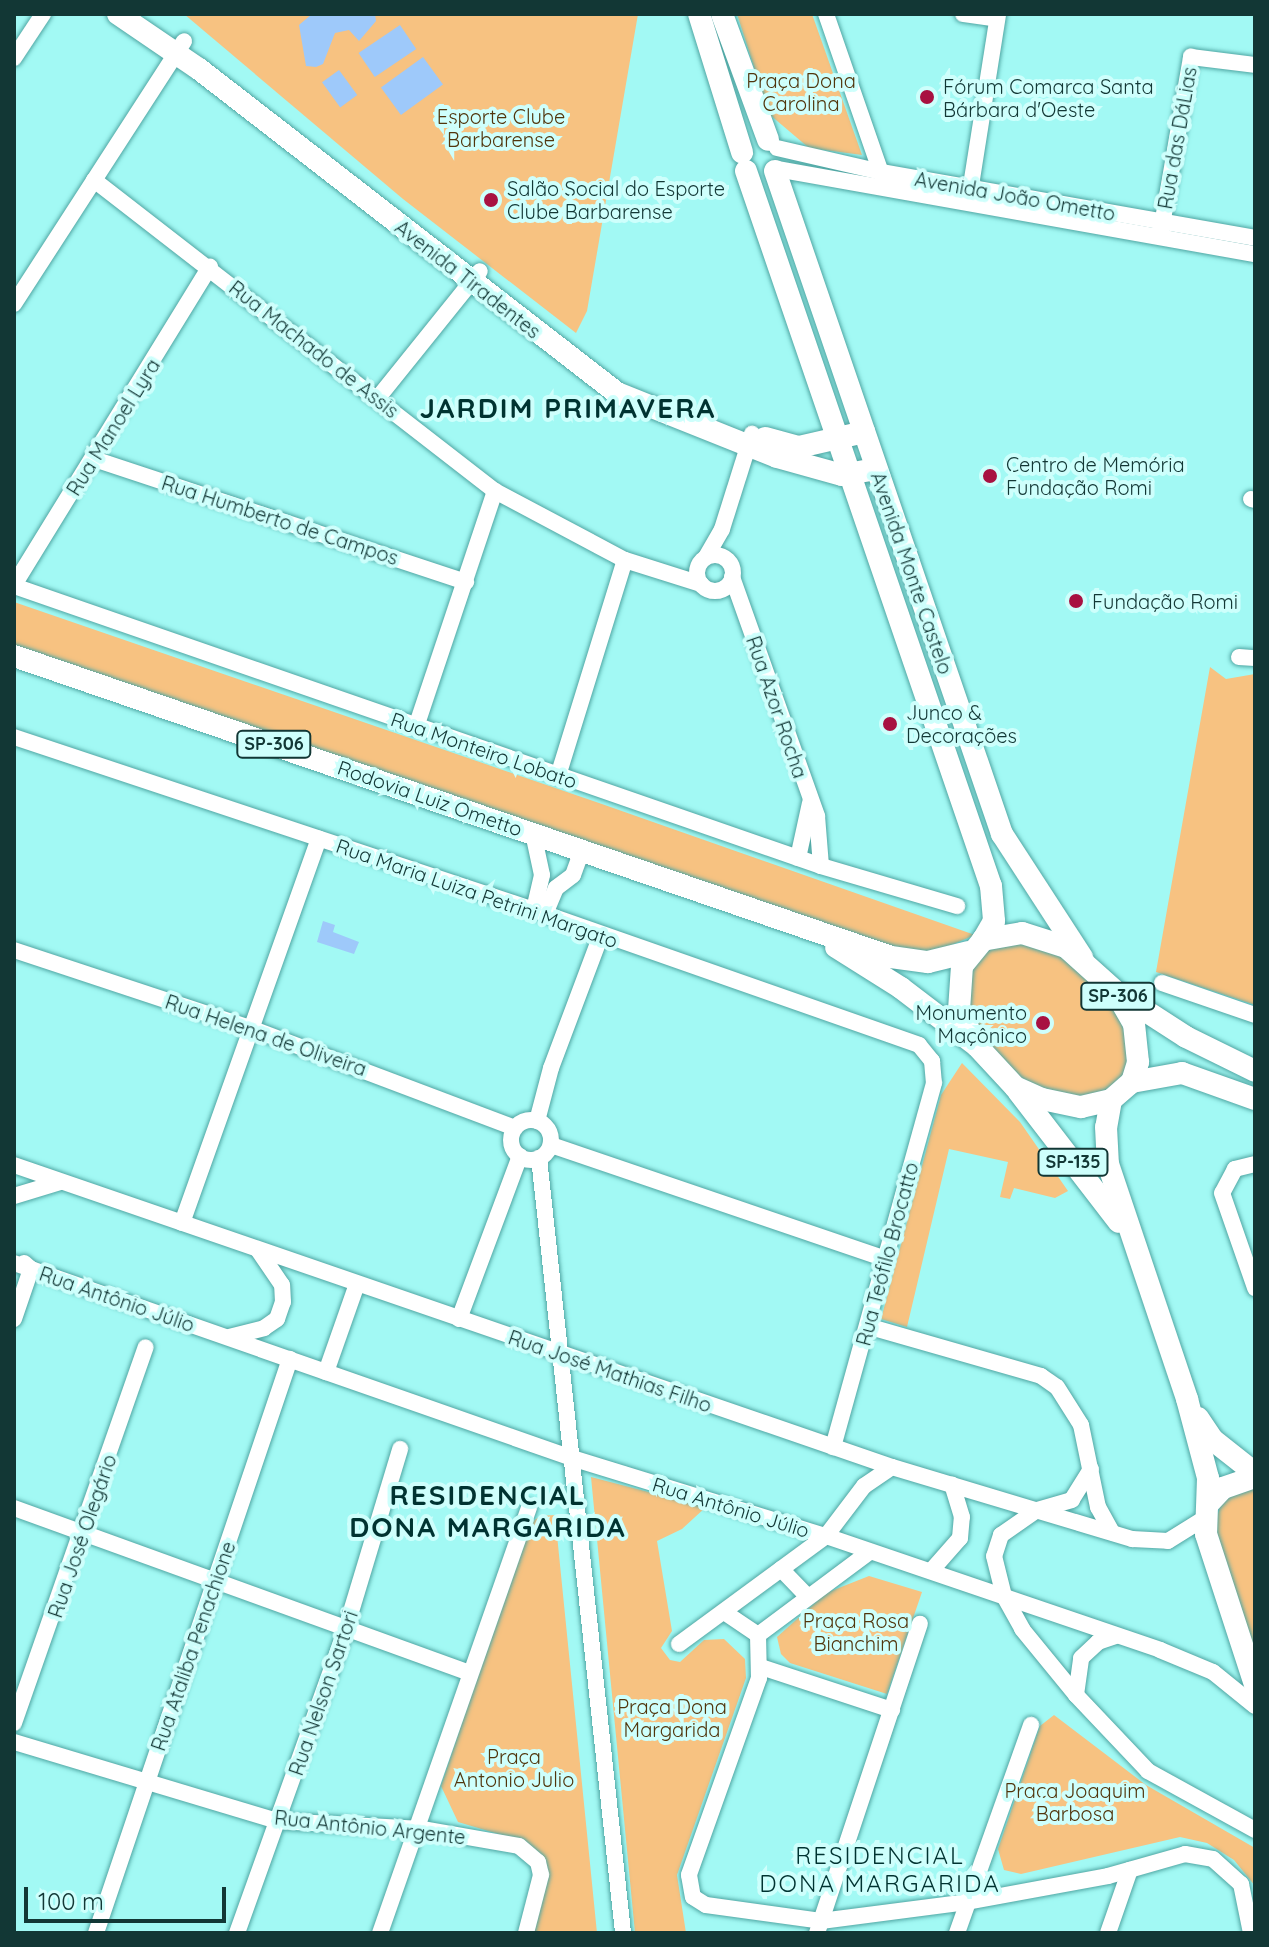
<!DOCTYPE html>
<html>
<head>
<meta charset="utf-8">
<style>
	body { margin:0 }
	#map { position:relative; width:1269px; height:1947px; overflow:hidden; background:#a2f9f4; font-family:Quicksand,sans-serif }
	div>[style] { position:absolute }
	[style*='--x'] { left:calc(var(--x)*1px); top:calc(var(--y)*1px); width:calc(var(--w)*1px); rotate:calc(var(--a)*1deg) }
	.green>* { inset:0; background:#f7c281 }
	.water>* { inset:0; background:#9ec9fa; transform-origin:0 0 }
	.roads { filter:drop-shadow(0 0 2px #50a6a3) drop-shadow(0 0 2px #50a6a3) }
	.minor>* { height:16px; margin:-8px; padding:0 8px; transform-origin:8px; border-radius:8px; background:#fff }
	.minor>.ring { margin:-8px; padding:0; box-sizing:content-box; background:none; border:16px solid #fff; border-radius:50% }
	.major>* { height:22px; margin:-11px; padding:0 11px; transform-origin:11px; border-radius:11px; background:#fff }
	.dots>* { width:22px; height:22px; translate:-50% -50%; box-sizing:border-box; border:4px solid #cefffc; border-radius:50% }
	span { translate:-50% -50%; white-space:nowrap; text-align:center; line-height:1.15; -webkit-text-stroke:8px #cefffc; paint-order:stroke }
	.shield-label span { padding:2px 6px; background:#cefffc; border:2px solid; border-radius:6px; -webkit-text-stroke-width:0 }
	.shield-label { font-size:18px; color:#123735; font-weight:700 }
	.park-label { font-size:20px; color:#51350c }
	.poi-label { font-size:20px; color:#123735 }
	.left { translate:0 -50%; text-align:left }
	.right { translate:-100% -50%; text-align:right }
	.street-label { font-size:20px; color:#123735 }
	.quarter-label { font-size:24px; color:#003331; letter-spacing:2px }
	.district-label { font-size:28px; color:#003331; font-weight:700; letter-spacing:2px }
	.frame { position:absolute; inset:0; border:16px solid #123735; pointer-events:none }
	.scale { position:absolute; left:24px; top:1887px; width:202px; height:36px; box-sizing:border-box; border:4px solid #123735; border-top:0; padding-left:10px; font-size:24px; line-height:28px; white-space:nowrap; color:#123735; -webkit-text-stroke:6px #cefffc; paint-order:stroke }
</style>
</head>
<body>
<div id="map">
	<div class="green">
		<div style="clip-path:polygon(184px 14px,638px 14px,587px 311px,576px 333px,403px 199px)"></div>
		<div style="clip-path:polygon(737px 14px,812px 14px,862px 155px,809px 148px,769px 114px)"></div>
		<div style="clip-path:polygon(14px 602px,599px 803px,975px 935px,923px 957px,14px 650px)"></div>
		<div style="clip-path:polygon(1210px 667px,1226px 679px,1255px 674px,1255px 1005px,1156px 972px)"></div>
		<div style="clip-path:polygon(1011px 942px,1037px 944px,1069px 960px,1105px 992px,1133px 1047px,1122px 1085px,1075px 1104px,1006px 1071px,967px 1015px,969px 973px,988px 950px)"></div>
		<div style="clip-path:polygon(962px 1063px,1020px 1122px,1068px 1191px,1055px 1198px,1014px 1188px,1010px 1199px,1000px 1197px,1008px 1162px,949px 1149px,907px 1327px,881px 1319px,941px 1095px)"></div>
		<div style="clip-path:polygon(591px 1477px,706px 1507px,682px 1529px,657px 1541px,672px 1631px,661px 1648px,670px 1660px,680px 1662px,704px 1640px,724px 1639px,745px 1659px,746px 1678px,677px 1875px,686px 1933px,635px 1933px)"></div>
		<div style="clip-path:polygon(1255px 1485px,1255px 1658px,1213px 1532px,1221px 1503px,1231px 1493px)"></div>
		<div style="clip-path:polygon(555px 1515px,597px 1933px,531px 1933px,547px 1883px,543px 1859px,525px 1842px,458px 1822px,441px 1786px,528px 1525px,540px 1516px)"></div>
		<div style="clip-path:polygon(869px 1576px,922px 1592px,887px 1694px,790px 1663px,781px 1654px,777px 1637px,826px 1593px)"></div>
		<div style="clip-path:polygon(1054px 1715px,1146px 1785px,1255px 1848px,1255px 1886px,1234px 1860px,1207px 1843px,1180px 1837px,1021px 1874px,1004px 1870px,998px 1849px,1040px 1726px)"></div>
	</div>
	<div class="water">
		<div style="clip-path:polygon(312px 14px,375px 14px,376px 21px,359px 41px,349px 30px,335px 33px,323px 64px,316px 67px,306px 66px,299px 25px)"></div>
		<div style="left:400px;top:25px;width:29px;height:50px;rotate:56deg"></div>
		<div style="left:423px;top:57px;width:34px;height:52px;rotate:54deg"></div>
		<div style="left:339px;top:70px;width:31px;height:21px;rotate:54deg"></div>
		<div style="clip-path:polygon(323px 921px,335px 925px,333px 932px,359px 942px,354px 954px,317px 942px)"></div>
	</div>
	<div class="roads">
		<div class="minor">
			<div style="--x:826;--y:14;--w:175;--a:70.9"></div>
			<div style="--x:963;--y:14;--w:34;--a:8"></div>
			<div style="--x:14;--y:58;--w:53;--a:-56.6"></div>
			<div style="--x:777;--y:148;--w:107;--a:13"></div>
			<div style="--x:881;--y:172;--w:380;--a:10"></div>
			<div style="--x:777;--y:169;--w:485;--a:10.1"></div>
			<div style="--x:94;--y:180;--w:507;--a:37.8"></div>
			<div style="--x:495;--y:491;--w:147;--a:28"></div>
			<div style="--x:625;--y:560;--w:80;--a:17.5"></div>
			<div style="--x:969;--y:198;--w:186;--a:-81"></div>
			<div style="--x:1161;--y:231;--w:177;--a:-80.2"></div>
			<div style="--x:1191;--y:57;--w:64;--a:7.1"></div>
			<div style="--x:14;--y:304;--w:313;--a:-57.1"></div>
			<div style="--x:377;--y:399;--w:164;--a:-51.2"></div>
			<div style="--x:94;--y:459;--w:392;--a:18.3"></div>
			<div style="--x:1251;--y:499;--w:4;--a:14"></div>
			<div class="ring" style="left:697px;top:555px;width:20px;height:20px"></div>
			<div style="--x:706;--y:557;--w:32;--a:-60"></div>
			<div style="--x:722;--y:529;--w:100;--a:-72.5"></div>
			<div style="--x:732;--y:577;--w:254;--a:70.4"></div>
			<div style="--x:817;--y:816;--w:50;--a:85.4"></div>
			<div style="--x:14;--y:585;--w:374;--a:-58.4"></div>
			<div style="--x:14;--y:586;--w:854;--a:19.13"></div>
			<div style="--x:821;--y:866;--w:142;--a:16.4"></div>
			<div style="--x:1239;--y:657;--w:16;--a:4"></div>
			<div style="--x:416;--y:727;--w:249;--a:-71.5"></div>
			<div style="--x:14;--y:737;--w:548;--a:18.4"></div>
			<div style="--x:534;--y:910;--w:408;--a:19.3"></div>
			<div style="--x:919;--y:1045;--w:21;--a:51"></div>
			<div style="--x:932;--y:1061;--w:22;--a:85"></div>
			<div style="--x:934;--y:1083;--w:378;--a:105.5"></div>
			<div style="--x:558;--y:776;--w:226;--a:-72.8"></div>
			<div style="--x:533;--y:833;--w:43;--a:77.9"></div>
			<div style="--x:542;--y:875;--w:36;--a:103"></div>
			<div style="--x:798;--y:858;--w:56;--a:-77.7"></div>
			<div style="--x:545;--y:914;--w:28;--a:-67"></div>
			<div style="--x:556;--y:888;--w:21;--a:-37"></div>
			<div style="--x:573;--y:875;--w:27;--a:-70"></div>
			<div style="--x:14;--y:950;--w:252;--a:18.3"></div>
			<div style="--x:253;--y:1029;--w:280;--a:20.7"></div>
			<div style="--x:1162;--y:983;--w:98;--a:19"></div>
			<div class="ring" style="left:511px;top:1120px;width:24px;height:24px"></div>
			<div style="--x:537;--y:1121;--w:55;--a:-75.2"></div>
			<div style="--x:551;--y:1068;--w:142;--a:-69.4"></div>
			<div style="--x:551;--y:1145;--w:353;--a:18.8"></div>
			<div style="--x:539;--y:1158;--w:780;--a:83.81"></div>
			<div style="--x:1255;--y:1164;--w:21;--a:166"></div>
			<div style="--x:1235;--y:1169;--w:27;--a:118"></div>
			<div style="--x:1222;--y:1193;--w:101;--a:70.8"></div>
			<div style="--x:14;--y:1165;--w:928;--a:18.98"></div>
			<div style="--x:892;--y:1467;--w:251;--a:16.7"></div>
			<div style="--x:1132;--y:1539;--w:36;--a:3"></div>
			<div style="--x:1168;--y:1541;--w:44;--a:-31.9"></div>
			<div style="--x:14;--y:1196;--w:48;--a:-16.9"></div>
			<div style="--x:182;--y:1223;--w:408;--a:-70.4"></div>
			<div style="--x:14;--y:1263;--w:594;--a:19.26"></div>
			<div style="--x:575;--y:1459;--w:263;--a:17.1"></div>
			<div style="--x:826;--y:1536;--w:353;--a:18.8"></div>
			<div style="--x:1160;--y:1650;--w:57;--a:22.5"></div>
			<div style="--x:1213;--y:1672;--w:54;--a:39"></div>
			<div style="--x:14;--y:1319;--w:53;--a:-71.2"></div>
			<div style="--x:31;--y:1269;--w:9;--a:-139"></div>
			<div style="--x:459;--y:1319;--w:174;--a:-69.5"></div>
			<div style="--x:867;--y:1326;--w:181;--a:16"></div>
			<div style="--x:1041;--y:1376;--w:19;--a:35"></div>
			<div style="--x:1057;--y:1387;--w:45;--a:57.7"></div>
			<div style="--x:1081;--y:1425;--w:84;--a:78.3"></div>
			<div style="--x:1098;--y:1507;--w:29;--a:61"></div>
			<div style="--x:229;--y:1337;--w:36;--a:-14"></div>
			<div style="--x:264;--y:1328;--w:16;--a:-35"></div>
			<div style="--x:277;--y:1319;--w:18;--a:-71"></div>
			<div style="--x:283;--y:1302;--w:17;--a:-93"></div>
			<div style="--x:282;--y:1285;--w:42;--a:-124.4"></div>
			<div style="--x:326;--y:1372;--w:93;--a:-70.6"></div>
			<div style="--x:1091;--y:1469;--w:36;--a:122"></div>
			<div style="--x:1072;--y:1500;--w:36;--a:164"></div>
			<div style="--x:1037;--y:1510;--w:44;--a:145.2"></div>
			<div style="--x:1001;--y:1535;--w:22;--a:108"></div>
			<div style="--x:994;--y:1556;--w:41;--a:76"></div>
			<div style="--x:1004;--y:1596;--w:38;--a:61"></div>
			<div style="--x:1022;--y:1629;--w:85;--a:50.7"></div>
			<div style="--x:1076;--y:1695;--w:105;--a:46.5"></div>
			<div style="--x:1148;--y:1771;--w:122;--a:28.9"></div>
			<div style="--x:14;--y:1508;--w:484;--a:19.9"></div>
			<div style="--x:868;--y:1553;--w:137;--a:143.3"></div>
			<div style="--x:758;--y:1635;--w:43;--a:88.7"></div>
			<div style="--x:759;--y:1678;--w:209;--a:109.6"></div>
			<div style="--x:689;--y:1875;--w:22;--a:80"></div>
			<div style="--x:693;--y:1897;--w:15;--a:32"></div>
			<div style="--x:706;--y:1905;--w:116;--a:7.9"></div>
			<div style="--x:821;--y:1921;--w:147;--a:-7.4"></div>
			<div style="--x:967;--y:1902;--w:143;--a:-10.4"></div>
			<div style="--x:1108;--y:1876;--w:80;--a:-15.9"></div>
			<div style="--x:1185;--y:1854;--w:28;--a:10"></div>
			<div style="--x:1213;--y:1859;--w:38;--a:42"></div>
			<div style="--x:1241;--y:1884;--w:50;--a:78.5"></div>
			<div style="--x:781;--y:1569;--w:37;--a:46"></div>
			<div style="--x:931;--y:1571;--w:44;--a:-48.7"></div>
			<div style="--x:960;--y:1538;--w:21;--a:-85"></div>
			<div style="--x:962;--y:1517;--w:34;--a:-107"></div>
			<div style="--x:724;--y:1612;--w:41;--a:34.1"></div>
			<div style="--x:679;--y:1644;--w:182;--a:-36.3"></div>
			<div style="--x:826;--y:1536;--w:63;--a:-52.8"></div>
			<div style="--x:864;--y:1486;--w:34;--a:-34"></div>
			<div style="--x:761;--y:1667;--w:138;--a:18.2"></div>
			<div style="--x:1076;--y:1695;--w:37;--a:-82"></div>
			<div style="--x:1081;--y:1658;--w:23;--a:-43"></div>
			<div style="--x:1098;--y:1642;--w:18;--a:-19"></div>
			<div style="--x:14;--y:1723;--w:398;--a:-70.7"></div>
			<div style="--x:14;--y:1742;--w:276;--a:16.7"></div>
			<div style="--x:278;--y:1821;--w:144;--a:3.2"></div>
			<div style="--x:422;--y:1829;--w:98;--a:9.9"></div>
			<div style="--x:519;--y:1846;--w:25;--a:40"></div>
			<div style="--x:538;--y:1862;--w:13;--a:77"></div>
			<div style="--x:541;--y:1875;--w:60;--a:104.5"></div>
			<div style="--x:96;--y:1933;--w:606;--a:-71.33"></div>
			<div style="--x:237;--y:1933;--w:327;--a:-70.3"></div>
			<div style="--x:347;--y:1625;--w:184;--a:-73.2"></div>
			<div style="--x:380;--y:1933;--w:451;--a:-70.7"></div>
			<div style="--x:817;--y:1933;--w:326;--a:-71.6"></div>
			<div style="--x:957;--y:1933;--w:221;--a:-70.4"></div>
			<div style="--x:1108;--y:1933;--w:67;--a:-70.8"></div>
		</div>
		<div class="major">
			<div style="--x:118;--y:14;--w:98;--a:34.2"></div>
			<div style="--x:199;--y:69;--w:529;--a:37.78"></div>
			<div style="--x:617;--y:393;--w:172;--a:21.8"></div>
			<div style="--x:777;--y:457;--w:67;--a:15.5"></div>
			<div style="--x:842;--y:475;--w:35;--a:-10"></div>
			<div style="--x:699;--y:14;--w:145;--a:72.7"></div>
			<div style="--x:722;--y:14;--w:134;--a:69.9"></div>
			<div style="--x:746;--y:171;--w:756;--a:71.09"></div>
			<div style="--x:991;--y:886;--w:35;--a:85"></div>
			<div style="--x:994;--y:921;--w:22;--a:120"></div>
			<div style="--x:775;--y:171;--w:701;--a:71.1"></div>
			<div style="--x:1002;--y:834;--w:147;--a:57"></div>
			<div style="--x:765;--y:438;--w:35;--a:15"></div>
			<div style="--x:799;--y:447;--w:67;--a:-13"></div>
			<div style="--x:14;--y:656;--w:927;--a:18.94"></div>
			<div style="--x:891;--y:957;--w:37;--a:8"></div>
			<div style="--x:928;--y:962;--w:42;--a:-13.7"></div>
			<div style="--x:836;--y:947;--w:77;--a:32.2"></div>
			<div style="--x:901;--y:988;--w:96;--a:37.3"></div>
			<div style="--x:977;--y:1046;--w:56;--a:47.2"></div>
			<div style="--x:1015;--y:1087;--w:30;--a:24"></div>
			<div style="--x:1042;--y:1099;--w:40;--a:12"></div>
			<div style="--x:1081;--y:1107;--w:31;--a:-13"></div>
			<div style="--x:1111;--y:1100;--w:28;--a:-41"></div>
			<div style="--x:1132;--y:1082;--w:21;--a:-73"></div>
			<div style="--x:1138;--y:1062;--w:38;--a:-96"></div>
			<div style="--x:1134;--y:1024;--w:38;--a:-120"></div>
			<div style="--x:1115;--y:991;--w:66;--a:-138.1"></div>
			<div style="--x:1066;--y:947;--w:46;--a:-162.3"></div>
			<div style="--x:1022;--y:933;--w:40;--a:170"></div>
			<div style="--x:983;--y:940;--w:33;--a:129"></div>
			<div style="--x:962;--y:966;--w:44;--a:93.9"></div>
			<div style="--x:959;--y:1010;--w:40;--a:63.4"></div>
			<div style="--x:1121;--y:995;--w:77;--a:32.9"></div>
			<div style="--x:1186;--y:1037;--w:77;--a:26.2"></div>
			<div style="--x:1132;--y:1082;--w:51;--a:-10.2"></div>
			<div style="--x:1182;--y:1073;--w:77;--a:19.6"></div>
			<div style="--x:1018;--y:1091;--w:165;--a:52.4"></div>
			<div style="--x:1111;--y:1100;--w:27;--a:100"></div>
			<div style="--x:1106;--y:1127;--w:37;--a:87"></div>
			<div style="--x:1108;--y:1164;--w:248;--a:71.4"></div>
			<div style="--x:1187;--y:1399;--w:82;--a:75.1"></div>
			<div style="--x:1208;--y:1478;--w:56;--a:92"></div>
			<div style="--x:1206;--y:1534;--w:159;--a:72"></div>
			<div style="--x:1198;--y:1418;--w:27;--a:56"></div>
			<div style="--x:1213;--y:1440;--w:53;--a:38.2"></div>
			<div style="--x:1208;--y:1504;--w:22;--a:-47"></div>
			<div style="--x:1223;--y:1488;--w:34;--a:-19"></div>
		</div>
	</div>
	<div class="dots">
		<div style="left:927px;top:97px;background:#a81141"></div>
		<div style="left:491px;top:200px;background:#a81141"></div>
		<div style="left:990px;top:476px;background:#a81141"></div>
		<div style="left:1076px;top:601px;background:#a81141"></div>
		<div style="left:890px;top:724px;background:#a81141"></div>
		<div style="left:1043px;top:1023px;background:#a81141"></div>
	</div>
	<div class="shield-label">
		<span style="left:274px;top:744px">SP-306</span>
		<span style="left:1118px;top:996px">SP-306</span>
		<span style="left:1073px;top:1162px">SP-135</span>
	</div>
	<div class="park-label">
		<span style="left:801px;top:92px">Praça Dona<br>Carolina</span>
		<span style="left:501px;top:128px">Esporte Clube<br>Barbarense</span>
		<span style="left:856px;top:1632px">Praça Rosa<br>Bianchim</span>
		<span style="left:672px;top:1718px">Praça Dona<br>Margarida</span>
		<span style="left:514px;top:1768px">Praça<br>Antonio Julio</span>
		<span style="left:1075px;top:1802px">Praça Joaquim<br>Barbosa</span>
	</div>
	<div class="poi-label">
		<span class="left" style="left:943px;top:98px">Fórum Comarca Santa<br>Bárbara d'Oeste</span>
		<span class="left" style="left:507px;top:200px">Salão Social do Esporte<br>Clube Barbarense</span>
		<span class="left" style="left:1006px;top:476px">Centro de Memória<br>Fundação Romi</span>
		<span class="left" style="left:1092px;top:601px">Fundação Romi</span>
		<span class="left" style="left:906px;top:724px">Junco &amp;<br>Decorações</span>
		<span class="right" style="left:1027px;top:1024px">Monumento<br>Maçônico</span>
	</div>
	<div class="street-label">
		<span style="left:1177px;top:138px;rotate:-80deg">Rua das DáLias</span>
		<span style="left:1015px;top:196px;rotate:10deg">Avenida João Ometto</span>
		<span style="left:468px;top:279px;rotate:38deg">Avenida Tiradentes</span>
		<span style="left:314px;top:349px;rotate:38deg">Rua Machado de Assis</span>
		<span style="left:113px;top:427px;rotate:-58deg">Rua Manoel Lyra</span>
		<span style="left:280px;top:520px;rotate:18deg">Rua Humberto de Campos</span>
		<span style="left:912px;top:573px;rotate:71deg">Avenida Monte Castelo</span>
		<span style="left:777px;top:707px;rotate:71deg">Rua Azor Rocha</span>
		<span style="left:484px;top:750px;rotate:19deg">Rua Monteiro Lobato</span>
		<span style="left:430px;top:798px;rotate:19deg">Rodovia Luiz Ometto</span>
		<span style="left:477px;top:893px;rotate:19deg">Rua Maria Luiza Petrini Margato</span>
		<span style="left:266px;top:1035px;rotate:19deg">Rua Helena de Oliveira</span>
		<span style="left:887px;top:1254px;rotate:-75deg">Rua Teófilo Brocatto</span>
		<span style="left:117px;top:1299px;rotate:19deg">Rua Antônio Júlio</span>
		<span style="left:610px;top:1371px;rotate:19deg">Rua José Mathias Filho</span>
		<span style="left:731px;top:1507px;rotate:17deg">Rua Antônio Júlio</span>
		<span style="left:82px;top:1536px;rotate:-71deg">Rua José Olegário</span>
		<span style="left:193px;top:1646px;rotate:-71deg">Rua Ataliba Penachione</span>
		<span style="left:323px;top:1693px;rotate:-71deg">Rua Nelson Sartori</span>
		<span style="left:370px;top:1827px;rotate:6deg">Rua Antônio Argente</span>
	</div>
	<div class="quarter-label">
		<span style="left:880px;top:1870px">RESIDENCIAL<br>DONA MARGARIDA</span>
	</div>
	<div class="district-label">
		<span style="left:568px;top:408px">JARDIM PRIMAVERA</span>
		<span style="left:488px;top:1511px">RESIDENCIAL<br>DONA MARGARIDA</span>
	</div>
	<div class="frame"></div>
	<div class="scale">100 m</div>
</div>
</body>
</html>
